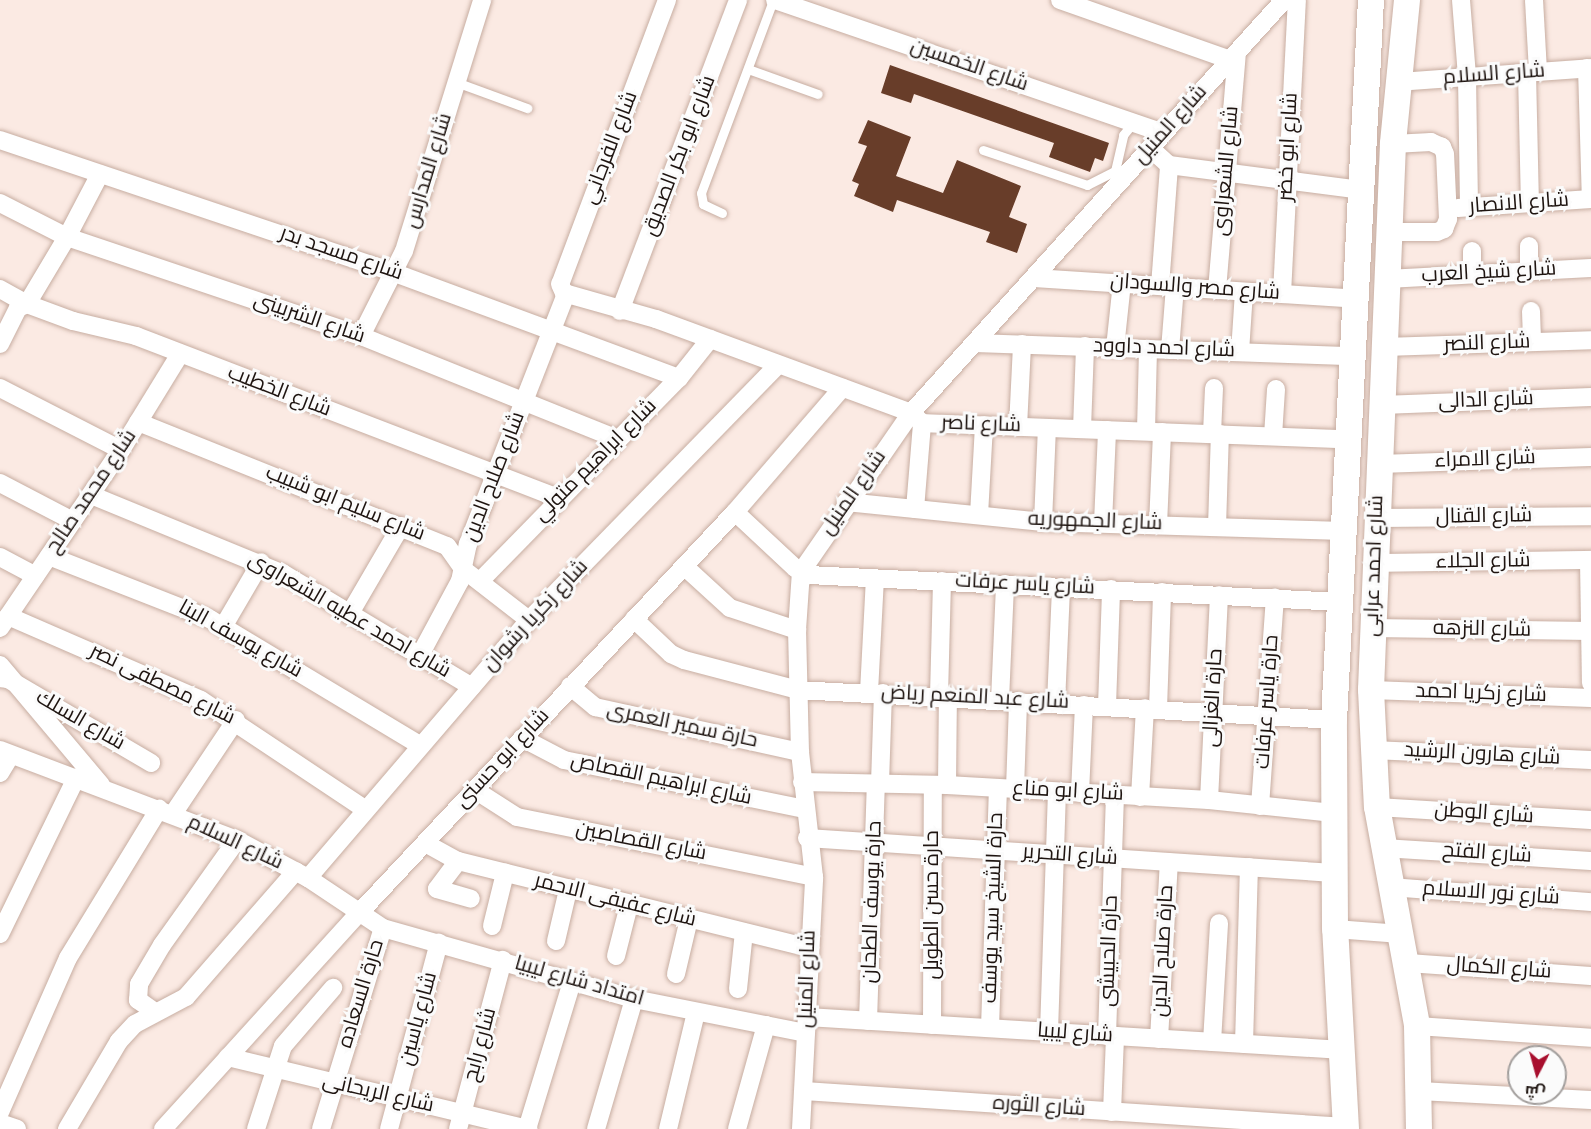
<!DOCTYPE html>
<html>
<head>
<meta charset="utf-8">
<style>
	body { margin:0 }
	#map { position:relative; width:1591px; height:1129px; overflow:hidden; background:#fbeae3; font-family:Overpass,Cairo,sans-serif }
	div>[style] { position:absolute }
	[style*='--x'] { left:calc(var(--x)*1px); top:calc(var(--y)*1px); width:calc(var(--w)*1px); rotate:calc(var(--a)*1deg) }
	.building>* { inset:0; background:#683d29 }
	.roads { filter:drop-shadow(0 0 2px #c7ada1) drop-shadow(0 0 2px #c7ada1) }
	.lane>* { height:9px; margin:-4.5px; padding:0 4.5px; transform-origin:4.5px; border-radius:4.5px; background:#fff }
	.street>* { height:18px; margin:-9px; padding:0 9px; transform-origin:9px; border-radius:9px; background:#fff }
	.secondary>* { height:26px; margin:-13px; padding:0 13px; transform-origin:13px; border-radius:13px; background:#fff }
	span { translate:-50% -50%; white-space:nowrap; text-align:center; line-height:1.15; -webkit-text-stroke:6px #fbfbfb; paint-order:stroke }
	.street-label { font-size:21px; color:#1e1410 }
	.north { position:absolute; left:1507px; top:1045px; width:60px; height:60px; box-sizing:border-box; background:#fbfbfb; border:2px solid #a39f9d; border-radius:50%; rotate:186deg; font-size:16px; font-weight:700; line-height:24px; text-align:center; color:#1e1410 }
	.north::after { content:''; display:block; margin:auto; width:21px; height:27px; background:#a80f2e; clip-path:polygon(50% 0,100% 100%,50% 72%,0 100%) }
</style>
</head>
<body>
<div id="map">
	<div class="building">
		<div style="clip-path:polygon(890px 65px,1109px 143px,1103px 161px,1095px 158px,1090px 172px,1049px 157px,1054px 143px,914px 94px,911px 103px,881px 93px)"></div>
		<div style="clip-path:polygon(868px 120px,911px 137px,896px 176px,943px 193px,957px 160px,1021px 186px,1009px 217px,1027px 224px,1017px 253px,986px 242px,990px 232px,897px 200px,893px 212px,854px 196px,859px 184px,852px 181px,867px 146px,858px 143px)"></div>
	</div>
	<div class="roads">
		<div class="lane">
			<div style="--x:748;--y:69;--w:74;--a:19.7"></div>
			<div style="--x:456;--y:82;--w:76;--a:20.1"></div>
			<div style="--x:983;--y:150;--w:110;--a:18.6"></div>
			<div style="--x:1087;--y:185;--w:31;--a:-27"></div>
			<div style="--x:1115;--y:171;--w:37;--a:-77"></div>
			<div style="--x:1123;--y:135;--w:17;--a:-50"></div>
			<div style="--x:722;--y:213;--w:21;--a:-155"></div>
			<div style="--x:703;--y:204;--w:11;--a:-100"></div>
			<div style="--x:701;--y:193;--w:206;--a:-69.5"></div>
		</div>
		<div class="street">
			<div style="--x:667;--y:0;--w:303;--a:110.6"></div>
			<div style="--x:560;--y:284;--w:10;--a:66"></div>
			<div style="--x:564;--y:293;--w:96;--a:15.8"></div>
			<div style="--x:656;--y:319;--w:272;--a:20.2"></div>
			<div style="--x:911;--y:413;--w:15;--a:42"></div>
			<div style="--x:922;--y:423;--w:426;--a:2.2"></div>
			<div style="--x:775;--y:0;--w:411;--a:18.9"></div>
			<div style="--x:1060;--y:0;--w:180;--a:19.4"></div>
			<div style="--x:1461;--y:0;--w:77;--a:85.5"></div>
			<div style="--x:1467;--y:77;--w:130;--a:89.1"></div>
			<div style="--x:1534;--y:0;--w:72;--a:86.8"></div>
			<div style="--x:1587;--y:68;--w:131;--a:88.3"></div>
			<div style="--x:1527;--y:73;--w:130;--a:88.7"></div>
			<div style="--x:1398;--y:82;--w:194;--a:-4.1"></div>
			<div style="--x:0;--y:140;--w:417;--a:18.6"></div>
			<div style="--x:395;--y:273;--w:303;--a:20.3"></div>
			<div style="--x:1150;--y:148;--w:25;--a:42"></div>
			<div style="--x:1169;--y:165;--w:195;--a:7.4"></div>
			<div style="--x:0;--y:203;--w:75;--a:26.9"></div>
			<div style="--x:67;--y:237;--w:310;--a:18.6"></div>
			<div style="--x:361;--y:336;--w:276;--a:21.9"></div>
			<div style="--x:1458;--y:208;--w:133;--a:-3.9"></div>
			<div style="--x:1389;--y:232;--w:48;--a:0"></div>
			<div style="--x:1437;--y:232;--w:8;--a:-23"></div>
			<div style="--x:1444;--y:229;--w:11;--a:-68"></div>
			<div style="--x:1448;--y:219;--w:65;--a:-92.6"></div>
			<div style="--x:1445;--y:154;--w:8;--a:-113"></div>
			<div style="--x:1442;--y:147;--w:12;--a:-156"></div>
			<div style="--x:1431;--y:142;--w:38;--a:177"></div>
			<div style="--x:1529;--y:246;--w:25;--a:90"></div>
			<div style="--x:1472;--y:274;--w:23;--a:-90"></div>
			<div style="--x:1034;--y:278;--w:323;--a:3.7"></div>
			<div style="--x:1387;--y:279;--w:204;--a:-3.1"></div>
			<div style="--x:1160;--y:286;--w:121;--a:-85.7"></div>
			<div style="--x:0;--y:289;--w:31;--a:29"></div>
			<div style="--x:27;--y:304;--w:49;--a:20.3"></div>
			<div style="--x:73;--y:321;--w:65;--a:13.4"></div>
			<div style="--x:136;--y:336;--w:452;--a:21"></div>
			<div style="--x:1217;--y:290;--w:238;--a:-85.2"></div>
			<div style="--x:1282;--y:294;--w:294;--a:-87.1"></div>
			<div style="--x:620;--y:311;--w:333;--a:-69.2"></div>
			<div style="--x:1531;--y:311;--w:31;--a:88"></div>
			<div style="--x:361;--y:336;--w:95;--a:-63.2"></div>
			<div style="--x:404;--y:251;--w:263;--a:-72.7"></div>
			<div style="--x:975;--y:343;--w:378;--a:2"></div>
			<div style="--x:0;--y:344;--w:40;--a:-63.4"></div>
			<div style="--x:18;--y:308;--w:10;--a:-24"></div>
			<div style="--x:27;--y:304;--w:78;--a:-59.2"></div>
			<div style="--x:67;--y:237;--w:71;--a:-62.4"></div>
			<div style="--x:1384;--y:347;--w:207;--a:-1.9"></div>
			<div style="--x:1115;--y:348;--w:65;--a:-83.9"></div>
			<div style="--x:1170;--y:350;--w:63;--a:-85.5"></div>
			<div style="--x:1240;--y:352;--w:60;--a:-86.2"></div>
			<div style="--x:0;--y:388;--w:136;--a:27.1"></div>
			<div style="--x:1382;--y:405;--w:209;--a:-2.2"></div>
			<div style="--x:138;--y:422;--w:333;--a:21.9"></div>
			<div style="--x:447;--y:546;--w:28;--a:55"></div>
			<div style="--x:463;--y:569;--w:83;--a:37.7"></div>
			<div style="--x:1018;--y:427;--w:83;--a:-87.2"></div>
			<div style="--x:1082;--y:429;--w:83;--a:-87.9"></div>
			<div style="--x:1146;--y:431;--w:82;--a:-88.6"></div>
			<div style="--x:1212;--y:434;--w:46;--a:-87.5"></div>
			<div style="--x:1273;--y:436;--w:47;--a:-86.3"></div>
			<div style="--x:1379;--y:464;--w:212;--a:-1.9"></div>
			<div style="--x:0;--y:483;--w:82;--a:27.5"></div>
			<div style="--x:91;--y:495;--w:209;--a:22.3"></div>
			<div style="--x:284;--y:574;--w:219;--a:31"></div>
			<div style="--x:846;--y:502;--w:198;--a:5.8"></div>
			<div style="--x:1043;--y:522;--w:301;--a:1.7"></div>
			<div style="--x:915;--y:509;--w:86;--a:-85.3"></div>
			<div style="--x:735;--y:512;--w:82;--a:43"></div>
			<div style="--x:795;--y:568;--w:16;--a:27"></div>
			<div style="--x:809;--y:575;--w:532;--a:2.91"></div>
			<div style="--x:979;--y:515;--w:90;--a:-86.8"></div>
			<div style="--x:1377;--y:518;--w:214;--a:-0.5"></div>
			<div style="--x:1043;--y:522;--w:94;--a:-87.6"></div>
			<div style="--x:1103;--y:523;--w:93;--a:-87.5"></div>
			<div style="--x:1158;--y:525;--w:93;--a:-87.5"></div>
			<div style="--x:1217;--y:527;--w:93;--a:-88.2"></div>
			<div style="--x:49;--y:556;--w:173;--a:21.4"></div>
			<div style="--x:210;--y:619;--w:246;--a:31"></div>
			<div style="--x:0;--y:557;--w:40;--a:28"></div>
			<div style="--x:1589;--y:560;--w:123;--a:89.1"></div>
			<div style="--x:1375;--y:563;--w:216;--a:-0.8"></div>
			<div style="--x:684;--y:566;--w:62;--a:42.4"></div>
			<div style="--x:730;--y:608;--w:71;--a:18.2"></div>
			<div style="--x:480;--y:581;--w:284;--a:-45.6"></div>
			<div style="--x:679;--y:378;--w:50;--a:-51.5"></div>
			<div style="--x:349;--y:615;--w:103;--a:-59.7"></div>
			<div style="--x:8;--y:616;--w:210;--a:23.5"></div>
			<div style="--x:201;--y:700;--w:198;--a:33.7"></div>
			<div style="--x:634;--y:619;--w:51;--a:43.4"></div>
			<div style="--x:671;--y:654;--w:14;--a:25"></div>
			<div style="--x:684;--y:660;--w:118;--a:14.7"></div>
			<div style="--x:798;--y:690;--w:537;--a:3.2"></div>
			<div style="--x:223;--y:627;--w:75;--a:-59.7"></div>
			<div style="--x:0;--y:628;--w:215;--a:-55.8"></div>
			<div style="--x:121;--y:450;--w:113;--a:-58.4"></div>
			<div style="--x:1372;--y:628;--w:219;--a:0.8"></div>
			<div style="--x:419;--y:657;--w:86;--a:-61.7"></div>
			<div style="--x:460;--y:581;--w:38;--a:-78"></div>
			<div style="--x:468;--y:544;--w:269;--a:-68.6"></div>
			<div style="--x:0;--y:665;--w:157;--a:49.9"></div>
			<div style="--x:0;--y:678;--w:8;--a:7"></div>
			<div style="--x:8;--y:679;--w:166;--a:30.4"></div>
			<div style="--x:570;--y:686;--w:33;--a:40"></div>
			<div style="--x:595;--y:707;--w:210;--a:12.4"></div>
			<div style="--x:1371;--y:690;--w:220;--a:2.1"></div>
			<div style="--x:869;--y:692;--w:114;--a:-87"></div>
			<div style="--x:939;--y:696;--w:115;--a:-88.5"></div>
			<div style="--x:1000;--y:700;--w:116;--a:-87.5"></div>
			<div style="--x:1056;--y:703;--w:116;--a:-87.5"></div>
			<div style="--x:1107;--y:706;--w:117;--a:-88"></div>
			<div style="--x:1158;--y:709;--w:117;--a:-88"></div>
			<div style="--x:522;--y:738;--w:47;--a:27.6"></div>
			<div style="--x:564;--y:760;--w:245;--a:11.5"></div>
			<div style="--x:0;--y:750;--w:254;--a:20.8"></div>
			<div style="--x:237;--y:840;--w:81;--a:28.2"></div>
			<div style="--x:308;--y:878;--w:90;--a:33.7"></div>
			<div style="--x:383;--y:928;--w:261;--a:15.8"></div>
			<div style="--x:634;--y:999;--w:175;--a:11.2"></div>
			<div style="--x:1373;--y:750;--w:218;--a:2.6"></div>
			<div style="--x:0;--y:773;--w:21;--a:-59"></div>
			<div style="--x:802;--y:782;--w:145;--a:1.2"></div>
			<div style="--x:947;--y:785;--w:262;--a:3.3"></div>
			<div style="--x:1209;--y:800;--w:125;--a:6"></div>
			<div style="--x:880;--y:783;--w:90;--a:-88.1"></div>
			<div style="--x:947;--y:785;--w:89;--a:-89.4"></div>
			<div style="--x:1015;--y:789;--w:88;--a:-88"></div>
			<div style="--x:475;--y:790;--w:50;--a:32.7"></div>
			<div style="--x:517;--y:817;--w:303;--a:11.4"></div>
			<div style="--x:1080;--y:793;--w:88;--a:-87.4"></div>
			<div style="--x:1140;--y:797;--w:89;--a:-86.8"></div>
			<div style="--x:1209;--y:800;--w:205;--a:-87.2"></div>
			<div style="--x:1260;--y:806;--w:209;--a:-85.9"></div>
			<div style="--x:1377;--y:807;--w:214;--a:3.5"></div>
			<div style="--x:173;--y:814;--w:113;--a:-56.2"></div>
			<div style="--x:807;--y:838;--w:528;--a:3.8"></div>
			<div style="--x:425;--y:843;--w:38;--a:29"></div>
			<div style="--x:458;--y:861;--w:362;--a:13.9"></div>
			<div style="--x:1383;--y:848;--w:208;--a:3.6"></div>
			<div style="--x:458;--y:861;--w:35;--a:127"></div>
			<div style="--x:437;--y:889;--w:35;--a:16"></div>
			<div style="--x:308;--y:878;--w:340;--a:-49.4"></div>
			<div style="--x:529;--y:620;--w:355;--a:-45.7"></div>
			<div style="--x:1390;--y:887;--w:202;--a:4.3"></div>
			<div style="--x:492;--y:926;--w:55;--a:-76.2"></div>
			<div style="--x:1335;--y:929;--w:66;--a:4.3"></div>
			<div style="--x:0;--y:934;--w:174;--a:-64"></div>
			<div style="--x:556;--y:941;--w:52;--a:-76.8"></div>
			<div style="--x:616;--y:956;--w:53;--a:-75.7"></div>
			<div style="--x:1408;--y:963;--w:183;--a:4.1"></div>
			<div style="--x:676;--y:974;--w:57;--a:-76.7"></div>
			<div style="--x:738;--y:989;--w:57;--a:-84"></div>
			<div style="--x:155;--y:1012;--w:21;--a:-145"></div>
			<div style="--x:138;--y:1000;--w:16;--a:-86"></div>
			<div style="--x:139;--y:984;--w:45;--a:-59.5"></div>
			<div style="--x:162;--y:945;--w:129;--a:-54.5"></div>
			<div style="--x:807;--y:1017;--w:537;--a:3.52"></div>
			<div style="--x:868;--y:1021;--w:238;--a:-88.1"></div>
			<div style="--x:932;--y:1025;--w:240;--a:-89.8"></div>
			<div style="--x:1417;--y:1026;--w:174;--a:3.9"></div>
			<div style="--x:990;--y:1028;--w:240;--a:-88.1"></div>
			<div style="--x:1049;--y:1032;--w:240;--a:-88.1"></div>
			<div style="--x:1107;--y:1036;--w:241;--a:-88.1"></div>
			<div style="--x:1159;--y:1039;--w:177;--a:-86.8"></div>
			<div style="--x:1212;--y:1042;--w:119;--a:-86.6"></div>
			<div style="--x:1244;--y:1044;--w:177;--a:-88.4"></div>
			<div style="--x:228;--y:1057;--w:309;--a:13.5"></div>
			<div style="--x:804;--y:1091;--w:543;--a:3.8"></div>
			<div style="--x:1419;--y:1091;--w:172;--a:3"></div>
			<div style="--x:0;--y:1112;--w:168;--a:-66.2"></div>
			<div style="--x:68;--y:958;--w:175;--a:-58.6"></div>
			<div style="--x:1112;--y:1112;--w:76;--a:-87.7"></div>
			<div style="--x:0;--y:1123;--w:18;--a:19"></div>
			<div style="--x:67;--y:1129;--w:102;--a:-59.4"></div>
			<div style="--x:119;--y:1041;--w:23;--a:-47"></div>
			<div style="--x:135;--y:1024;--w:58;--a:-27.9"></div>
			<div style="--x:186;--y:997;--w:167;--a:-48.9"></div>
			<div style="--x:163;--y:1129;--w:294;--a:-47.8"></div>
			<div style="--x:361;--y:911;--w:547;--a:-46.85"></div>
			<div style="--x:735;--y:512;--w:164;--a:-49.2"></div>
			<div style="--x:256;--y:1129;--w:87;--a:-72"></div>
			<div style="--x:283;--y:1046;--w:77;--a:-49.2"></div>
			<div style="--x:321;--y:1129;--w:210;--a:-72.9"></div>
			<div style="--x:389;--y:1129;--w:193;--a:-75"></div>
			<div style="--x:458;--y:1129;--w:175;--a:-75.1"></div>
			<div style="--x:527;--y:1129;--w:154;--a:-73"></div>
			<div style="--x:596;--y:1129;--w:135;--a:-73.7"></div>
			<div style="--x:668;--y:1129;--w:120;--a:-76.5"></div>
			<div style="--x:737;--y:1129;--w:108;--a:-74.4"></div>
			<div style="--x:801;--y:1129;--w:252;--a:-87"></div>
			<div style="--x:814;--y:877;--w:126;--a:-96.4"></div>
			<div style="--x:800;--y:752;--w:122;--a:-91.4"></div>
			<div style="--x:797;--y:630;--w:58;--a:-86.1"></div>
			<div style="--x:801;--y:572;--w:193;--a:-55.3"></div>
			<div style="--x:911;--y:413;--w:557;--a:-47.91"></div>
		</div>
		<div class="secondary">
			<div style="--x:1407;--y:0;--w:145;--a:95.6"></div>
			<div style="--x:1393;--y:144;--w:546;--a:92.31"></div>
			<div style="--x:1371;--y:690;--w:117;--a:87.1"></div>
			<div style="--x:1377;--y:807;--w:223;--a:79.6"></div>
			<div style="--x:1417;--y:1026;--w:103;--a:88.9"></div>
			<div style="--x:1346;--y:1129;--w:200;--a:-93.1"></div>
			<div style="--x:1335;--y:929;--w:209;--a:-90.3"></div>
			<div style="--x:1334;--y:720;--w:721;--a:-87.06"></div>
		</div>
	</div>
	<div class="street-label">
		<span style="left:969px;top:66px;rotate:19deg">شارع الخمسين</span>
		<span style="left:1494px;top:75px;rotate:-4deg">شارع السلام</span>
		<span style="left:1171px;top:125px;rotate:-48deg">شارع المنيل</span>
		<span style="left:1289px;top:147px;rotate:-87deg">شارع ابو خضر</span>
		<span style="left:611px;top:148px;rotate:-69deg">شارع الفرجاني</span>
		<span style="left:680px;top:156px;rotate:-69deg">شارع ابو بكر الصديق</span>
		<span style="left:429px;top:171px;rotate:-73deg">شارع المدارس</span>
		<span style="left:1227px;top:171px;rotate:-85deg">شارع الشعراوى</span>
		<span style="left:1519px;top:204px;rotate:-4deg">شارع الانصار</span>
		<span style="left:341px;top:254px;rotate:19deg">شارع مسجد بدر</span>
		<span style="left:1489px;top:273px;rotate:-3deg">شارع شيخ العرب</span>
		<span style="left:1195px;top:288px;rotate:4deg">شارع مصر والسودان</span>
		<span style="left:309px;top:319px;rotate:19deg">شارع الشربينى</span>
		<span style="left:1487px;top:344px;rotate:-2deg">شارع النصر</span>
		<span style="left:1164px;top:349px;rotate:2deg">شارع احمد داوود</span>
		<span style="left:279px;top:392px;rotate:21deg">شارع الخطيب</span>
		<span style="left:1486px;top:401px;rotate:-2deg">شارع الدالى</span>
		<span style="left:981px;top:425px;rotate:2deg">شارع ناصر</span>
		<span style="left:1485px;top:460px;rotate:-2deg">شارع الامراء</span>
		<span style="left:596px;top:461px;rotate:-45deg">شارع ابراهيم متولي</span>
		<span style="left:495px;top:477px;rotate:-69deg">شارع صلاح الدين</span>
		<span style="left:92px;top:492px;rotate:-56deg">شارع محمد صالح</span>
		<span style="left:854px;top:493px;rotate:-55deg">شارع المنيل</span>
		<span style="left:345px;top:504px;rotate:22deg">شارع سليم ابو شبيب</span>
		<span style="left:1484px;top:517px;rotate:-1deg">شارع القنال</span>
		<span style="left:1095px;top:522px;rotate:2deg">شارع الجمهوريه</span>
		<span style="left:1483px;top:562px;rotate:-1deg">شارع الجلاء</span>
		<span style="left:1375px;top:566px;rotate:-88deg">شارع احمد عرابى</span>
		<span style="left:1025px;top:585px;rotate:3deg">شارع ياسر عرفات</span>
		<span style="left:349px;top:616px;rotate:30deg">شارع احمد عطيه الشعراوى</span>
		<span style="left:536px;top:616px;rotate:-47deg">شارع زكريا رشوان</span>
		<span style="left:1482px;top:630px;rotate:1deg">شارع النزهه</span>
		<span style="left:240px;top:640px;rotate:29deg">شارع يوسف البنا</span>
		<span style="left:162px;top:685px;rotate:26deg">شارع مصطفى نصر</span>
		<span style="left:1481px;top:694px;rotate:2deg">شارع زكريا احمد</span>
		<span style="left:975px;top:698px;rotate:3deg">شارع عبد المنعم رياض</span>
		<span style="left:1214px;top:698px;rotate:-87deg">حارة الغزالى</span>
		<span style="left:1268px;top:702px;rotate:-86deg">حارة ياسر عرفات</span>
		<span style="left:80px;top:721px;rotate:30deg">شارع السلك</span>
		<span style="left:682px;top:726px;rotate:12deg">حارة سمير العمرى</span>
		<span style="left:1482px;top:755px;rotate:3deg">شارع هارون الرشيد</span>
		<span style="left:503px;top:759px;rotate:-47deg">شارع ابو حسنى</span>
		<span style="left:661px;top:780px;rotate:12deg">شارع ابراهيم القصاص</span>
		<span style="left:1068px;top:792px;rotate:3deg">شارع ابو مناع</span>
		<span style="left:1484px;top:814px;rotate:4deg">شارع الوطن</span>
		<span style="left:641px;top:842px;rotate:11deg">شارع القصاصين</span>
		<span style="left:235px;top:843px;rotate:25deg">شارع السلام</span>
		<span style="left:1487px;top:854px;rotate:4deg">شارع الفتح</span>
		<span style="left:1070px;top:856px;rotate:4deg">شارع التحرير</span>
		<span style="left:1491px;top:894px;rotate:4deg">شارع نور الاسلام</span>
		<span style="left:615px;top:901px;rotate:14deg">شارع عفيفى الاحمر</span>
		<span style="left:873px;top:902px;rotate:-88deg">حارة يوسف الطحان</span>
		<span style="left:933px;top:905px;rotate:-90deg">حارة حسن الطويل</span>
		<span style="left:994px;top:908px;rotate:-88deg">حارة الشيخ سيد يوسف</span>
		<span style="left:1110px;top:951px;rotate:-88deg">حارة الحبيشى</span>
		<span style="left:1164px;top:951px;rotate:-87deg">حارة صلاح الدين</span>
		<span style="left:1499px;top:969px;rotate:4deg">شارع الكمال</span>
		<span style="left:808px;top:979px;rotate:-88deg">شارع المنيل</span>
		<span style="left:579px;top:982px;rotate:16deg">امتداد شارع ليبيا</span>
		<span style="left:362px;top:994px;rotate:-73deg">حارة السعاده</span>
		<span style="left:419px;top:1019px;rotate:-75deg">شارع ياسين</span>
		<span style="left:1075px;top:1034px;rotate:4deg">شارع ليبيا</span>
		<span style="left:481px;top:1045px;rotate:-75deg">شارع رابح</span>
		<span style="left:378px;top:1094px;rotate:13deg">شارع الريحانى</span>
		<span style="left:1039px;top:1107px;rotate:4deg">شارع الثوره</span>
	</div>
	<div class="north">ش</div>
</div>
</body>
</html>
